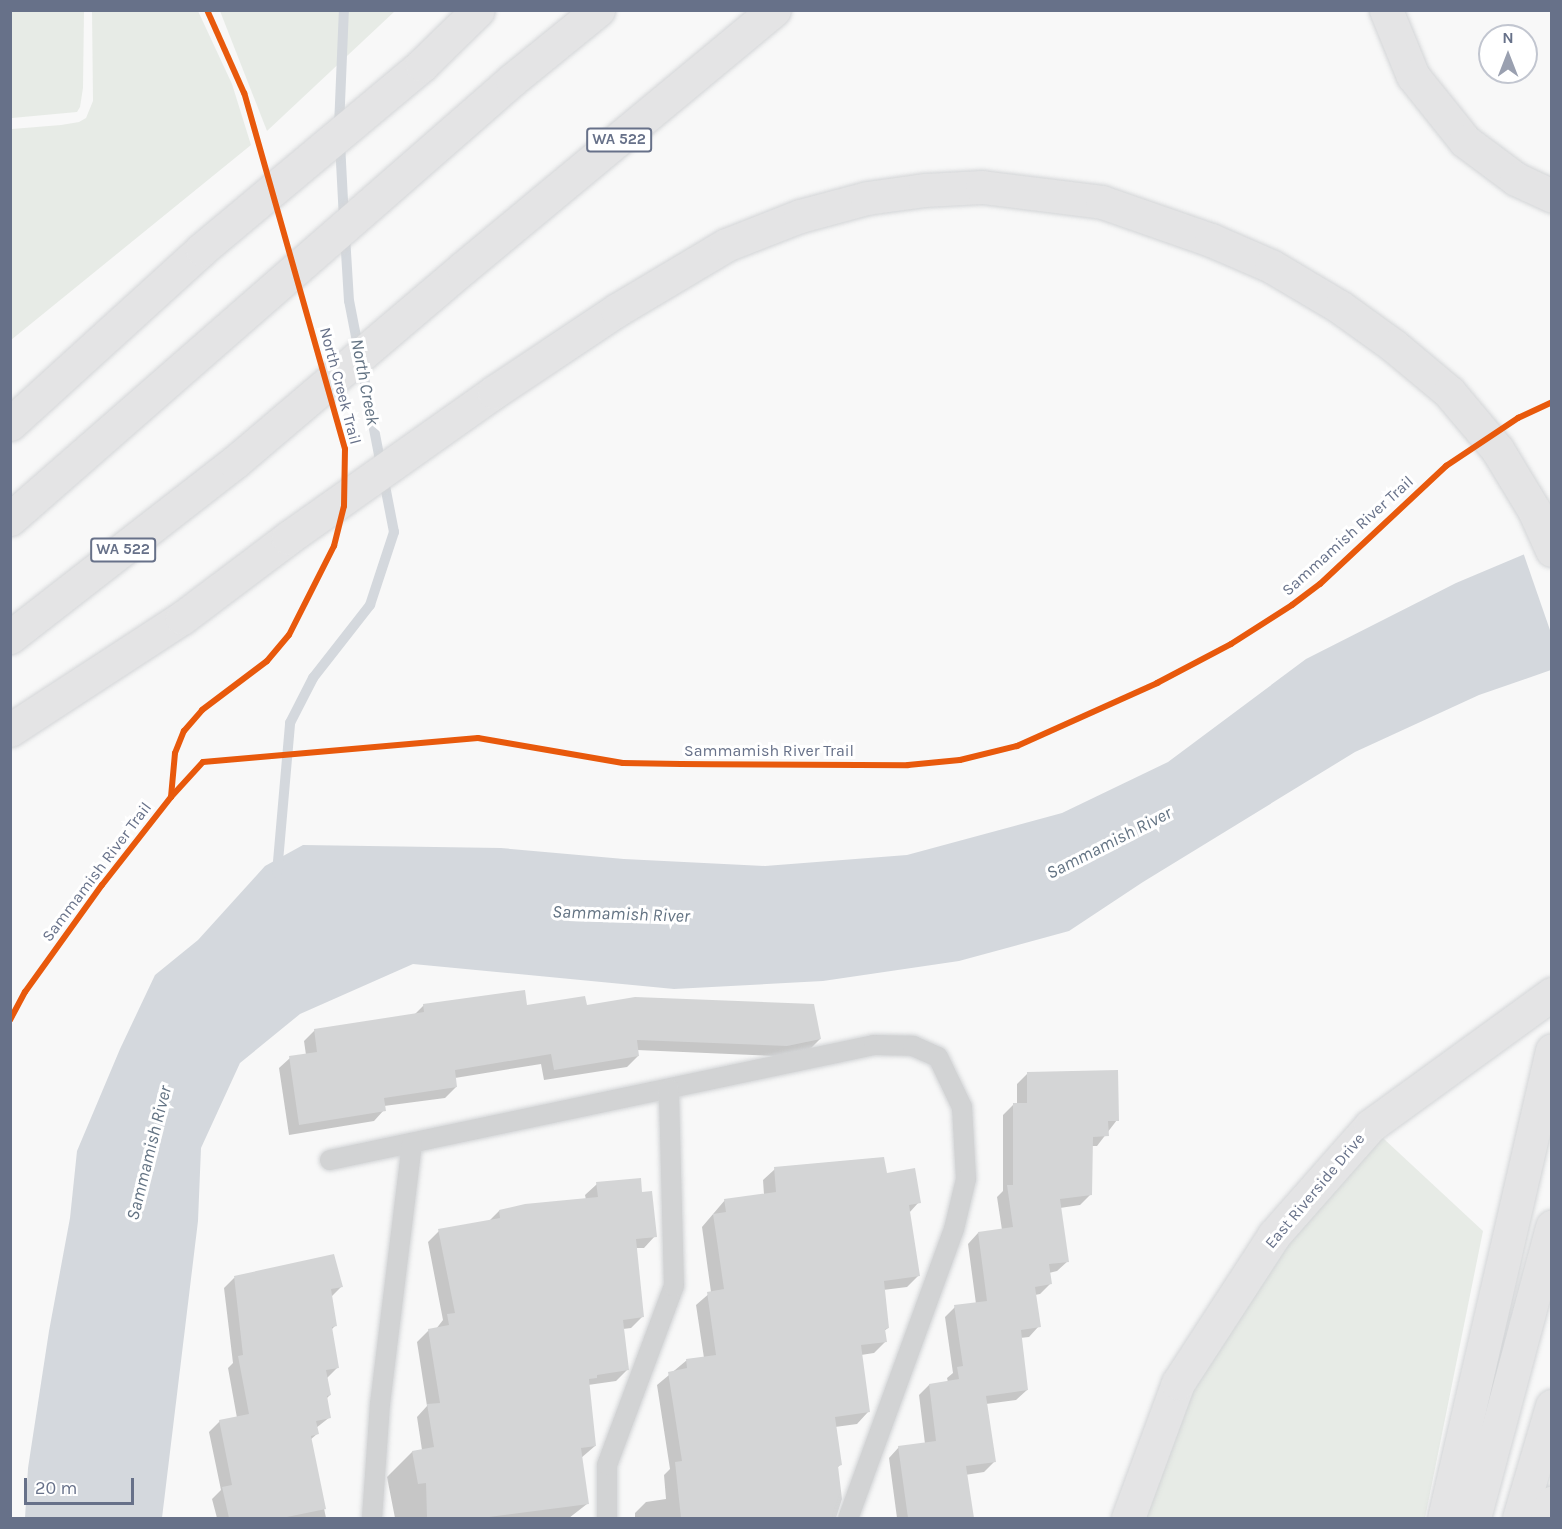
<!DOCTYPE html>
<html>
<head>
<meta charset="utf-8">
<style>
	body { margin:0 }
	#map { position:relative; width:1562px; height:1529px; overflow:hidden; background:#f8f8f8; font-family:Karla,sans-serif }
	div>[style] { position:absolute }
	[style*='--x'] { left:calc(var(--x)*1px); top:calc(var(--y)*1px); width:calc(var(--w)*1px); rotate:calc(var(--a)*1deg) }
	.green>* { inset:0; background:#e7ebe6 }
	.water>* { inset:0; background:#d4d8dd }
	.pier>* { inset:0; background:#f8f8f8 }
	.shadow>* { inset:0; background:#0003 }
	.stream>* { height:10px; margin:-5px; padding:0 5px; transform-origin:5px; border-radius:5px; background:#d4d8dd }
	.building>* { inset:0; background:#d4d5d6 }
	.roads { filter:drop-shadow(0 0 2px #d3d5d7) drop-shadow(0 0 2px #d3d5d7) }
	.service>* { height:20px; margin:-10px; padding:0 10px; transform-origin:10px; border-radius:10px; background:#d2d3d4 }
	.secondary>* { height:33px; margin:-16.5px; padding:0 16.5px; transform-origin:16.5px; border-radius:16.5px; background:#e4e4e5 }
	.trunk>* { height:33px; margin:-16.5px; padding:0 16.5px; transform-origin:16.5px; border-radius:16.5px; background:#e4e4e5 }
	.motorway>* { height:33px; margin:-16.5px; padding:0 16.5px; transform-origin:16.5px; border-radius:16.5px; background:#e4e4e5 }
	.cycleway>* { height:6px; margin:-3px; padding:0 3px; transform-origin:3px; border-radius:3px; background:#e8590c }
	span { translate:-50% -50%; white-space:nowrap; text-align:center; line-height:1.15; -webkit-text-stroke:6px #fff; paint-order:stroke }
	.shield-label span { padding:2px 4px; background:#fff; border:2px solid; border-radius:4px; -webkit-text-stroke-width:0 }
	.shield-label { font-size:15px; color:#677189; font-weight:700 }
	.street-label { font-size:16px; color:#677189 }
	.water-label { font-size:18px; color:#637383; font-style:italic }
	.frame { position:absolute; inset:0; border:12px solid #677189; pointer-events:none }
	.north { position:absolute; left:1478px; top:24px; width:60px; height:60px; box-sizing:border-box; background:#fff; border:2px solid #c2c6d0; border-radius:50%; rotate:0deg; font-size:16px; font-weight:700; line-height:24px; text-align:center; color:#677189 }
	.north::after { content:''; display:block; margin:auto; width:21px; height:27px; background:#9aa0b0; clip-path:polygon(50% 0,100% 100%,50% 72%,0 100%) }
	.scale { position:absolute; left:24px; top:1478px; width:110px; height:27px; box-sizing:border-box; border:3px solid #677189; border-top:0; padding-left:8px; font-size:18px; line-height:21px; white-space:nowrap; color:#677189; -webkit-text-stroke:4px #fff; paint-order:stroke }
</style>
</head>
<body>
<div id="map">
	<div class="green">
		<div style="clip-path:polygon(10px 11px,84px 11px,83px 88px,80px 107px,77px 112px,12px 118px)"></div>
		<div style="clip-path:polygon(92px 11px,198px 11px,232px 84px,251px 145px,11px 340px,12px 129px,61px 125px,79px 122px,86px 118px,93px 101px)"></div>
		<div style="clip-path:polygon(220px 11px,395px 11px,267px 131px)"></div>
		<div style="clip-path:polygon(1370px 1126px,1483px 1231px,1425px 1518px,1128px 1518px,1178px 1383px)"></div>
	</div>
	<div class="water">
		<div style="clip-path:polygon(1551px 543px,1551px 670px,1479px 695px,1355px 752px,1143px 882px,1069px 931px,959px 961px,823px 981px,674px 989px,413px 964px,300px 1014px,240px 1063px,201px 1148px,198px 1221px,162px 1518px,25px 1518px,28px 1468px,49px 1331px,70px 1218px,77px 1151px,120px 1049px,155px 975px,198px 940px,265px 866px,303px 845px,501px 848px,624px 859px,765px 866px,907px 855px,1062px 813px,1168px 762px,1306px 659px,1456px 583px)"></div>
	</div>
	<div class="pier">
		<div style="clip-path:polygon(1552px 540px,1551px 633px,1523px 552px)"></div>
	</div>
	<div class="shadow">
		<div style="clip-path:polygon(424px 1005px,586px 1006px,820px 1039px,809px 1050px,775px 1056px,637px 1050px,638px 1056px,627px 1067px,544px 1080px,541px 1064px,455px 1078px,456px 1087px,445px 1098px,384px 1106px,384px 1110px,374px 1121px,289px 1135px,279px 1068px,290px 1058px,306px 1055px,304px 1041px,315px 1030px,414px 1015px)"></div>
		<div style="clip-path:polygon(1027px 1074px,1117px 1120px,1097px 1146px,1091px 1146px,1090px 1195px,1080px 1205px,1060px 1208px,1068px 1261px,1057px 1271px,1049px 1273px,1050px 1284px,1040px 1294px,1035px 1295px,1039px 1326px,1029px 1337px,1020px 1338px,1027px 1390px,1016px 1400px,986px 1404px,994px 1462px,984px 1472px,965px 1475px,972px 1513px,966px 1518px,897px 1518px,889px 1458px,899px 1447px,925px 1444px,919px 1395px,929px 1385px,948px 1382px,947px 1378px,953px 1373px,945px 1317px,955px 1307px,976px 1304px,968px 1244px,978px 1233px,1002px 1230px,997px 1197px,1003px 1191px,1003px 1115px,1013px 1105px,1017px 1104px,1017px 1084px)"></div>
		<div style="clip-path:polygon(775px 1169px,885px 1175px,919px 1202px,909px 1213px,919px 1275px,907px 1287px,883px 1290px,888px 1328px,884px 1331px,886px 1341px,874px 1353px,861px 1355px,868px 1412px,857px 1424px,835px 1427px,840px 1465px,816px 1491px,820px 1518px,635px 1518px,635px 1513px,646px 1502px,666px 1499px,664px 1475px,670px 1469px,657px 1385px,687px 1360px,704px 1358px,696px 1305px,711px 1292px,702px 1227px,725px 1200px,764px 1195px,763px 1180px)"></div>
		<div style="clip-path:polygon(597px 1184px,641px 1193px,655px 1236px,644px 1248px,635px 1248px,642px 1317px,631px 1328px,623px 1329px,627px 1370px,616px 1381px,588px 1385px,595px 1446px,581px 1458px,587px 1504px,569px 1518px,395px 1518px,387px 1477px,412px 1452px,422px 1450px,417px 1417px,427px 1406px,417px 1342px,429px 1330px,436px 1329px,443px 1320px,428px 1242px,439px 1231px,489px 1221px,499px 1211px,586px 1200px,585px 1195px)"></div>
		<div style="clip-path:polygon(234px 1278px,342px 1286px,331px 1297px,335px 1326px,331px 1330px,338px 1367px,327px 1378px,330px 1395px,326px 1399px,330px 1417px,316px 1428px,317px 1434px,310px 1440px,326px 1518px,217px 1518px,212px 1499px,221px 1490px,209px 1432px,220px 1421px,237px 1418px,228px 1368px,233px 1363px,224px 1288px)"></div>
	</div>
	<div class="stream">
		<div style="--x:339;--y:127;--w:117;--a:-87.6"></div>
		<div style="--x:340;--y:143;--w:77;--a:87"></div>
		<div style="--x:277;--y:873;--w:151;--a:-85"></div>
		<div style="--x:290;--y:723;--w:51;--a:-62.9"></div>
		<div style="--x:313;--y:678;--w:93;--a:-52"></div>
		<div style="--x:370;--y:605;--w:77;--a:-71.8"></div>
		<div style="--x:394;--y:532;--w:235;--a:-101"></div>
		<div style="--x:349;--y:301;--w:66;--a:-93.5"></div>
	</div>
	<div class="building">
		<div style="clip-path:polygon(525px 990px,527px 1005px,585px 996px,587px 1005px,635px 997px,814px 1004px,821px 1039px,787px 1046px,637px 1040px,639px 1056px,554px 1070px,551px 1054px,455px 1070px,457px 1087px,384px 1098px,386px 1111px,299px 1125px,289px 1056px,317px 1052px,314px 1029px,424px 1012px,423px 1004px)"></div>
		<div style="clip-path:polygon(1118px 1070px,1119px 1121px,1108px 1121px,1109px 1136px,1093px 1137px,1092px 1195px,1060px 1199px,1069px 1262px,1049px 1264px,1052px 1284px,1035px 1287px,1041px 1327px,1021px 1330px,1028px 1390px,986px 1396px,996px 1462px,966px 1466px,974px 1518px,908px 1518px,898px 1446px,936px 1441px,929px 1384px,959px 1379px,957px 1367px,963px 1366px,954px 1305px,987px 1301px,978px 1232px,1013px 1227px,1007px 1185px,1013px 1185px,1013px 1103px,1027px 1103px,1027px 1072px)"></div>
		<div style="clip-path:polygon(884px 1157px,887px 1173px,915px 1168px,921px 1203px,909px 1205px,920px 1276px,884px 1281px,889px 1328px,885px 1329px,887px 1342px,861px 1345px,870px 1412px,835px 1417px,842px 1465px,838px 1466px,842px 1499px,836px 1518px,681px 1518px,675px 1462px,682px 1461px,668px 1372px,687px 1368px,686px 1359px,716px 1355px,707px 1292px,724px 1289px,713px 1214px,726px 1212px,724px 1199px,776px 1192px,774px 1167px)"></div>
		<div style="clip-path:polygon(641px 1178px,642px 1192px,652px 1191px,657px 1237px,636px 1239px,644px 1317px,623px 1320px,629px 1370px,597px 1375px,597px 1378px,589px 1379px,596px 1446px,581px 1448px,589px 1504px,481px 1518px,427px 1518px,426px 1483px,418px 1484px,412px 1451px,434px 1447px,427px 1404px,440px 1403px,428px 1329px,449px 1325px,447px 1314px,455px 1313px,438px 1229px,500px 1218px,499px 1210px,525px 1204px,598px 1197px,596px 1182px)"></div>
		<div style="clip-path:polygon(334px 1254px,343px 1287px,331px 1289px,337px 1326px,332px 1327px,339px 1368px,326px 1370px,331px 1395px,327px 1396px,331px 1418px,316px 1421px,319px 1434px,311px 1436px,326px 1509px,282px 1518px,229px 1518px,222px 1487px,232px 1485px,219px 1420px,249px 1414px,238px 1356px,243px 1355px,234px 1276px)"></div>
	</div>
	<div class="roads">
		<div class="service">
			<div style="--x:330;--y:1160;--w:556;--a:-11.94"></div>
			<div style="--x:874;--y:1045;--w:39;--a:1"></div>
			<div style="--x:913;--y:1046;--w:27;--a:24"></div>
			<div style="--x:938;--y:1057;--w:55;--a:64.4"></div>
			<div style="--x:962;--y:1107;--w:72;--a:86.8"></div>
			<div style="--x:966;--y:1179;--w:51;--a:103.5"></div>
			<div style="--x:954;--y:1229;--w:308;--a:110.1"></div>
			<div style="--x:372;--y:1518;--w:114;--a:-86"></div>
			<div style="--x:380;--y:1404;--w:262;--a:-83"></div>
			<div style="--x:607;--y:1518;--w:53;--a:-90"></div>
			<div style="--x:607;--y:1465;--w:191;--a:-69.5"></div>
			<div style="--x:674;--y:1286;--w:197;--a:-91.5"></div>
		</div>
		<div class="secondary">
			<div style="--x:1128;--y:1518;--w:144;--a:-69.7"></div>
			<div style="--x:1178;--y:1383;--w:176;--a:-57"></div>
			<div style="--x:1274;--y:1235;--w:145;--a:-48.6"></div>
			<div style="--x:1370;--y:1126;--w:225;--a:-36"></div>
		</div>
		<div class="trunk">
			<div style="--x:10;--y:519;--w:667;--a:-41.17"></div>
			<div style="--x:512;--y:80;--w:111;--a:-39.1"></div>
			<div style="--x:10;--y:637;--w:285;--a:-37.9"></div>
			<div style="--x:235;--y:462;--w:299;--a:-40.4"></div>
			<div style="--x:463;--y:268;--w:404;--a:-39.7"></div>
		</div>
		<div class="motorway">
			<div style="--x:1386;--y:10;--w:71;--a:67.8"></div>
			<div style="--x:1413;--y:76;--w:83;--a:51.3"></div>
			<div style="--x:1465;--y:141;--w:64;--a:36.7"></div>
			<div style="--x:1516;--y:179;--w:40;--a:25"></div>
			<div style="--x:10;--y:424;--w:260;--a:-42.3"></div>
			<div style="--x:202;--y:249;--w:287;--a:-39.9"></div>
			<div style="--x:422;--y:65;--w:78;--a:-44.5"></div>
			<div style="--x:10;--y:730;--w:205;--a:-33.1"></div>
			<div style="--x:182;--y:618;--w:133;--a:-37"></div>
			<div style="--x:288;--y:538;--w:252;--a:-35.3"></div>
			<div style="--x:494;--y:392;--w:148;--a:-33.7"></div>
			<div style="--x:617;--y:310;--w:127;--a:-30.8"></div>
			<div style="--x:726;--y:245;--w:79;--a:-21.4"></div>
			<div style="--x:800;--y:216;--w:69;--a:-15"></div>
			<div style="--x:867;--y:198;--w:59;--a:-7.9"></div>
			<div style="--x:925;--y:190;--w:57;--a:-3"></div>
			<div style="--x:982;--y:187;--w:121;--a:7.1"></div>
			<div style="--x:1102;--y:202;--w:115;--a:19.2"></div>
			<div style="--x:1211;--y:240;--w:65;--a:23.4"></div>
			<div style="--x:1271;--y:266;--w:80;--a:30.7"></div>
			<div style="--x:1340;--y:307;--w:67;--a:35.8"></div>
			<div style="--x:1394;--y:346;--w:72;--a:39.9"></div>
			<div style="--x:1449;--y:392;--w:75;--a:49.9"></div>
			<div style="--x:1497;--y:449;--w:71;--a:58.8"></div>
			<div style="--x:1534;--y:510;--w:44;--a:65.8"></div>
			<div style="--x:1444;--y:1518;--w:480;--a:-77"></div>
			<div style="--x:1474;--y:1518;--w:302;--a:-75"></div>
			<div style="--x:1519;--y:1518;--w:117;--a:-73.6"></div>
			<div style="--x:1547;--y:1518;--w:16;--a:-72"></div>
		</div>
	</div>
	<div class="cycleway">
		<div style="--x:171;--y:797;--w:44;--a:-84.8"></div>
		<div style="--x:175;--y:753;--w:24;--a:-68"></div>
		<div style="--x:184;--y:731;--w:28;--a:-49"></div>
		<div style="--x:202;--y:710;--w:81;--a:-37"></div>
		<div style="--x:267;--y:661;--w:34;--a:-50"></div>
		<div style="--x:289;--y:635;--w:100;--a:-63.2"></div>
		<div style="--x:334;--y:546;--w:41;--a:-76"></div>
		<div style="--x:344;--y:506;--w:57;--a:-89"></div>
		<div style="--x:345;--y:449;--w:370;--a:-105.8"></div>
		<div style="--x:244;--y:93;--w:91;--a:-114"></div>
		<div style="--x:10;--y:1020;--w:32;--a:-62"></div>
		<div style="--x:25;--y:992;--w:132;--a:-54.3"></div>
		<div style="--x:102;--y:885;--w:112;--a:-51.9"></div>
		<div style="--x:171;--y:797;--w:47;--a:-47.6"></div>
		<div style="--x:203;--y:762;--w:276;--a:-5"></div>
		<div style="--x:478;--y:738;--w:147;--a:9.8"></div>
		<div style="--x:623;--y:763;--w:58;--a:1"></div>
		<div style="--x:681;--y:764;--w:227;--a:0.3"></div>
		<div style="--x:908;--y:765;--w:52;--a:-5.5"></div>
		<div style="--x:960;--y:760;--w:59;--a:-13.8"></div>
		<div style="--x:1017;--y:746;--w:154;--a:-24.2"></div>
		<div style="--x:1157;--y:683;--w:84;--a:-27.8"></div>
		<div style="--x:1231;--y:644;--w:72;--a:-32.6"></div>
		<div style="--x:1292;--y:605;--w:35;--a:-37"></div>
		<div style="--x:1320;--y:584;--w:173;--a:-43.1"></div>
		<div style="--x:1446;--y:466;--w:87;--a:-33.7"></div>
		<div style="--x:1518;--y:418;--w:38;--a:-25"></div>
	</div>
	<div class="shield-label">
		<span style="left:619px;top:140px">WA 522</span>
		<span style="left:123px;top:550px">WA 522</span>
	</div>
	<div class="street-label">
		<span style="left:340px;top:386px;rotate:75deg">North Creek Trail</span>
		<span style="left:1348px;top:536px;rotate:-42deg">Sammamish River Trail</span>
		<span style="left:769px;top:751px">Sammamish River Trail</span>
		<span style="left:97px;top:872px;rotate:-53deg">Sammamish River Trail</span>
		<span style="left:1315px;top:1191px;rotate:-50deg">East Riverside Drive</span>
	</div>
	<div class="water-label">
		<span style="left:365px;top:382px;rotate:79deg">North Creek</span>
		<span style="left:1109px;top:843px;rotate:-27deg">Sammamish River</span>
		<span style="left:621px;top:914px;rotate:2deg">Sammamish River</span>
		<span style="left:149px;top:1153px;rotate:-76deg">Sammamish River</span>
	</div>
	<div class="frame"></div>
	<div class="north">N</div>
	<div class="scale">20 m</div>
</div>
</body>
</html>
